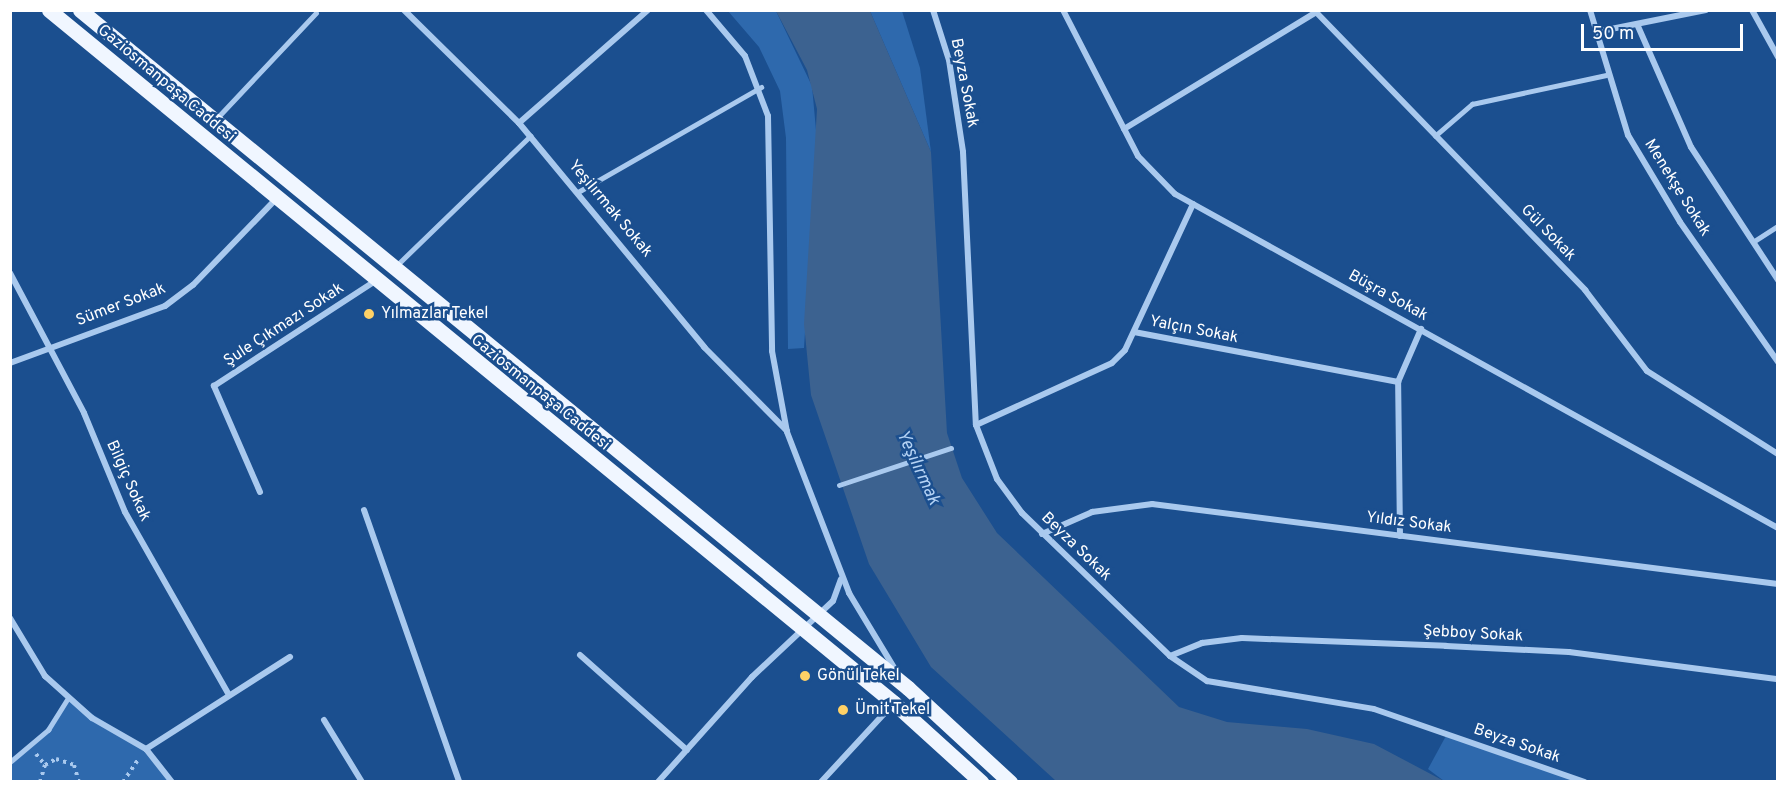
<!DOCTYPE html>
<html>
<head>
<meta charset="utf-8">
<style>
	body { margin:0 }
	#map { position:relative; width:1788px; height:792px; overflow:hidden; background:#1b4f8f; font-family:Overpass,sans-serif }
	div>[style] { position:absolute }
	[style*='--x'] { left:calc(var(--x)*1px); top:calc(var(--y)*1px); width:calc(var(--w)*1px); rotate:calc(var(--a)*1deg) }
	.green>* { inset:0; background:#2e69ad }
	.water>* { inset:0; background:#3c6290 }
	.path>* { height:4px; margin-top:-2px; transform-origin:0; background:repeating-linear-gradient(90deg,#a9c9ee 0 3px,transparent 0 7.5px) }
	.service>* { height:4.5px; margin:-2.25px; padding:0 2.25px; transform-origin:2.25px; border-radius:2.25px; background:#a9c9ee }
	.pedestrian>* { height:5px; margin:-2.5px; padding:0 2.5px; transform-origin:2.5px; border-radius:2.5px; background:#a9c9ee }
	.minor>* { height:6px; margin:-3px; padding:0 3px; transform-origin:3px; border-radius:3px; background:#a9c9ee }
	.primary>* { height:15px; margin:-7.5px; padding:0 7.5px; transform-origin:7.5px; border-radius:7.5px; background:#f0f6ff }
	.dots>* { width:16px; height:16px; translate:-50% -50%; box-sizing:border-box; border:3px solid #1b4f8f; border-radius:50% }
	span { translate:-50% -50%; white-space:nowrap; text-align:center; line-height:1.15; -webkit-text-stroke:5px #1b4f8f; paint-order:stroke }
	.street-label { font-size:16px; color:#fff }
	.poi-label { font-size:16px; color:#fff }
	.left { translate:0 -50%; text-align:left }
	.water-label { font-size:18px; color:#b5d3f5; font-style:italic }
	.frame { position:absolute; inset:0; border:12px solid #fff; pointer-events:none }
	.scale { position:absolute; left:1581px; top:24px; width:162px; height:27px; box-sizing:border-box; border:3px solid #fff; border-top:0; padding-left:8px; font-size:18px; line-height:21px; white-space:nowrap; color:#fff; -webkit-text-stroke:4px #1b4f8f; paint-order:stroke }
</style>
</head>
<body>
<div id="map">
	<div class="green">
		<div style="clip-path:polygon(728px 11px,776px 11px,812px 86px,817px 141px,804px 348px,788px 349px,786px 138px,780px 91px,759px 47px)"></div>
		<div style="clip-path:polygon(870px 11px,902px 11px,920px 68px,931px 152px)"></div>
		<div style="clip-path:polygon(68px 698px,146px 749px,172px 781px,11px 781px,10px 762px,48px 730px)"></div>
		<div style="clip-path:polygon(1447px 734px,1585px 781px,1444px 781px,1428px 769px)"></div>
	</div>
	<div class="water">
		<div style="clip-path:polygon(776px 11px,870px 11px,931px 152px,947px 433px,962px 478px,997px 533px,1179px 707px,1227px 722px,1307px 729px,1374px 744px,1444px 781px,1056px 781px,931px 667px,869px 564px,811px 395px,804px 324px,817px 109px,807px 70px)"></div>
	</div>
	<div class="path">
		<div style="--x:36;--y:754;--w:14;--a:51"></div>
		<div style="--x:40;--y:782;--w:18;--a:-74"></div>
		<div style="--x:45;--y:765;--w:13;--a:-29"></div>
		<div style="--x:56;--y:759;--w:19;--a:18"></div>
		<div style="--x:74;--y:765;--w:18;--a:74"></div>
		<div style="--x:123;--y:782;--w:27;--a:-56"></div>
	</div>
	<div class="service">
		<div style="--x:217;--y:118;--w:144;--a:-46.7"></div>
		<div style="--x:1435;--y:136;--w:49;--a:-40.9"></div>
		<div style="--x:1472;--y:104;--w:137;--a:-12.2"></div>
		<div style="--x:578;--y:192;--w:211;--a:-29.8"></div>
		<div style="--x:1753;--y:242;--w:30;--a:-33"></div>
		<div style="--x:396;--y:266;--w:187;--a:-44.1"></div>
		<div style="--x:10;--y:762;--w:50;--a:-40.1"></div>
		<div style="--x:48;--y:730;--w:38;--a:-58"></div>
	</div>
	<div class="pedestrian">
		<div style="--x:839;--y:485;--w:118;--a:-18.3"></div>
	</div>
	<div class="minor">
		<div style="--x:404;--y:10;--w:161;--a:44.5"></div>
		<div style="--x:519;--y:123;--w:291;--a:50.4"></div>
		<div style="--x:704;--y:347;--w:118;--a:45.3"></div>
		<div style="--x:706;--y:10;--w:60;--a:49.7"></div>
		<div style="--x:745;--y:56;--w:64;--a:69"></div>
		<div style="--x:768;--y:116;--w:235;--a:89"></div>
		<div style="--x:772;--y:351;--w:82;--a:79.5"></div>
		<div style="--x:787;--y:432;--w:173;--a:68.9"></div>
		<div style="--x:849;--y:593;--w:91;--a:58.9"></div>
		<div style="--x:933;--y:10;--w:52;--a:72.3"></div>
		<div style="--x:949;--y:60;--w:93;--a:81.3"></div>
		<div style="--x:963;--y:152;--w:273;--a:87.3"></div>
		<div style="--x:976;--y:425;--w:58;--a:68.7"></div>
		<div style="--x:997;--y:479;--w:42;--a:53.7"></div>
		<div style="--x:1022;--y:513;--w:206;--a:44"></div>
		<div style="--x:1170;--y:656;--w:45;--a:34"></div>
		<div style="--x:1207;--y:681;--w:169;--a:9.5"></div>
		<div style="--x:1374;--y:709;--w:223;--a:19.1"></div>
		<div style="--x:1063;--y:10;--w:164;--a:62.8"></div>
		<div style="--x:1138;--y:156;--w:53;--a:45.8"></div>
		<div style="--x:1175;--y:194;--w:689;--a:28.98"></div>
		<div style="--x:1314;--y:10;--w:390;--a:45.9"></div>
		<div style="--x:1585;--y:290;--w:102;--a:52.6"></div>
		<div style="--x:1647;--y:371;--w:155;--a:32.4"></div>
		<div style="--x:1590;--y:10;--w:131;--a:73.1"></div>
		<div style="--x:1628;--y:135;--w:101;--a:59.1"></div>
		<div style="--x:1680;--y:222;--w:171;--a:55"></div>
		<div style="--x:1752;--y:10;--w:54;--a:61"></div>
		<div style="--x:1637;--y:24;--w:134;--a:66.3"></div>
		<div style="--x:1691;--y:147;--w:159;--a:56.8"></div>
		<div style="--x:1596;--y:32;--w:112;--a:-11.3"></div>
		<div style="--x:519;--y:123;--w:171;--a:-41.2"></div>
		<div style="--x:1124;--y:129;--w:223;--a:-31.3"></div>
		<div style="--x:10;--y:273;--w:158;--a:62.1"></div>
		<div style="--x:84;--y:413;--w:107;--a:67.5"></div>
		<div style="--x:125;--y:512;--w:210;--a:60.4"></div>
		<div style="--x:1134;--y:332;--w:269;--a:10.7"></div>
		<div style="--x:10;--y:363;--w:165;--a:-20.2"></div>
		<div style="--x:165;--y:306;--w:35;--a:-37"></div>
		<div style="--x:193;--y:285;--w:120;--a:-46"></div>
		<div style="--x:976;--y:425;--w:149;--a:-24.5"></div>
		<div style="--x:1112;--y:363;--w:18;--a:-45"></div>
		<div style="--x:1125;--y:350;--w:161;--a:-65"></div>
		<div style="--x:260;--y:492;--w:116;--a:-113.5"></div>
		<div style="--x:214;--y:386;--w:192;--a:-33.1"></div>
		<div style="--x:364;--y:510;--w:288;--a:70.7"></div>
		<div style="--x:1042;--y:534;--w:55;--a:-23.7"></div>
		<div style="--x:1092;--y:512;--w:61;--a:-7.6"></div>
		<div style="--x:1152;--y:504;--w:631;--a:7.28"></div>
		<div style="--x:1400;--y:536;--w:154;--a:-90.7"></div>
		<div style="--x:1398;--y:382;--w:58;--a:-66.5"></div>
		<div style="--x:10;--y:618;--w:68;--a:58.9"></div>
		<div style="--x:45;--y:676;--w:63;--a:41.8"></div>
		<div style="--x:92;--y:718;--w:62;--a:29.9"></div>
		<div style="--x:146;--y:749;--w:42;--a:51.8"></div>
		<div style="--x:580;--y:655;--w:143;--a:41.6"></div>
		<div style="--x:1170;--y:656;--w:35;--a:-22"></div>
		<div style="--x:1202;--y:643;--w:40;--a:-7.1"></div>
		<div style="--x:1242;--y:638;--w:204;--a:2.2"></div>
		<div style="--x:1446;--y:646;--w:123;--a:2.8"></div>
		<div style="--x:1569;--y:652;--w:211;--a:7.4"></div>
		<div style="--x:324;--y:720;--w:73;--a:58.5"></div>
		<div style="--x:146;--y:749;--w:171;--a:-32.6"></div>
		<div style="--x:658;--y:782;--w:141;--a:-48.2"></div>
		<div style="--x:752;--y:677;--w:111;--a:-43.2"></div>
		<div style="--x:833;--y:601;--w:23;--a:-70"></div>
		<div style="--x:821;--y:782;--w:108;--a:-47.3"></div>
	</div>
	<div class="primary">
		<div style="--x:49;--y:10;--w:1093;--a:39.36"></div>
		<div style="--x:894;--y:703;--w:118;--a:42.2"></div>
		<div style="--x:80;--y:10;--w:1070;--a:39.31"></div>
		<div style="--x:908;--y:688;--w:139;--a:42.7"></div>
	</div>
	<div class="dots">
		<div style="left:369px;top:314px;background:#ffd166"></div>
		<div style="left:805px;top:676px;background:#ffd166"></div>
		<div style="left:843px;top:710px;background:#ffd166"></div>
	</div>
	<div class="street-label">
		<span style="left:964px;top:83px;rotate:79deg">Beyza Sokak</span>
		<span style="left:166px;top:84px;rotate:40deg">Gaziosmanpaşa Caddesi</span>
		<span style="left:1677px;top:188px;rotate:58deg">Menekşe Sokak</span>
		<span style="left:610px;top:209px;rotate:50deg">Yeşilırmak Sokak</span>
		<span style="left:1548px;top:233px;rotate:46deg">Gül Sokak</span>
		<span style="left:1388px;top:296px;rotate:29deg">Büşra Sokak</span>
		<span style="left:121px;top:305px;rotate:-21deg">Sümer Sokak</span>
		<span style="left:284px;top:325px;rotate:-33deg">Şule Çıkmazı Sokak</span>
		<span style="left:1194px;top:330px;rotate:11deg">Yalçın Sokak</span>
		<span style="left:540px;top:393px;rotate:39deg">Gaziosmanpaşa Caddesi</span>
		<span style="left:128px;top:481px;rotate:66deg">Bilgiç Sokak</span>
		<span style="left:1409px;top:523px;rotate:7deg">Yıldız Sokak</span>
		<span style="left:1076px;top:547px;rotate:44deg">Beyza Sokak</span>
		<span style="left:1473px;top:634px;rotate:3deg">Şebboy Sokak</span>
		<span style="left:1517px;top:744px;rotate:19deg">Beyza Sokak</span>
	</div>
	<div class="poi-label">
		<span class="left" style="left:381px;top:314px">Yılmazlar Tekel</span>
		<span class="left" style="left:817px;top:676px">Gönül Tekel</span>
		<span class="left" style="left:855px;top:710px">Ümit Tekel</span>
	</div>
	<div class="water-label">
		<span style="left:917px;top:468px;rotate:65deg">Yeşilırmak</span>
	</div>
	<div class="frame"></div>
	<div class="scale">50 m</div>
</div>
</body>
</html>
